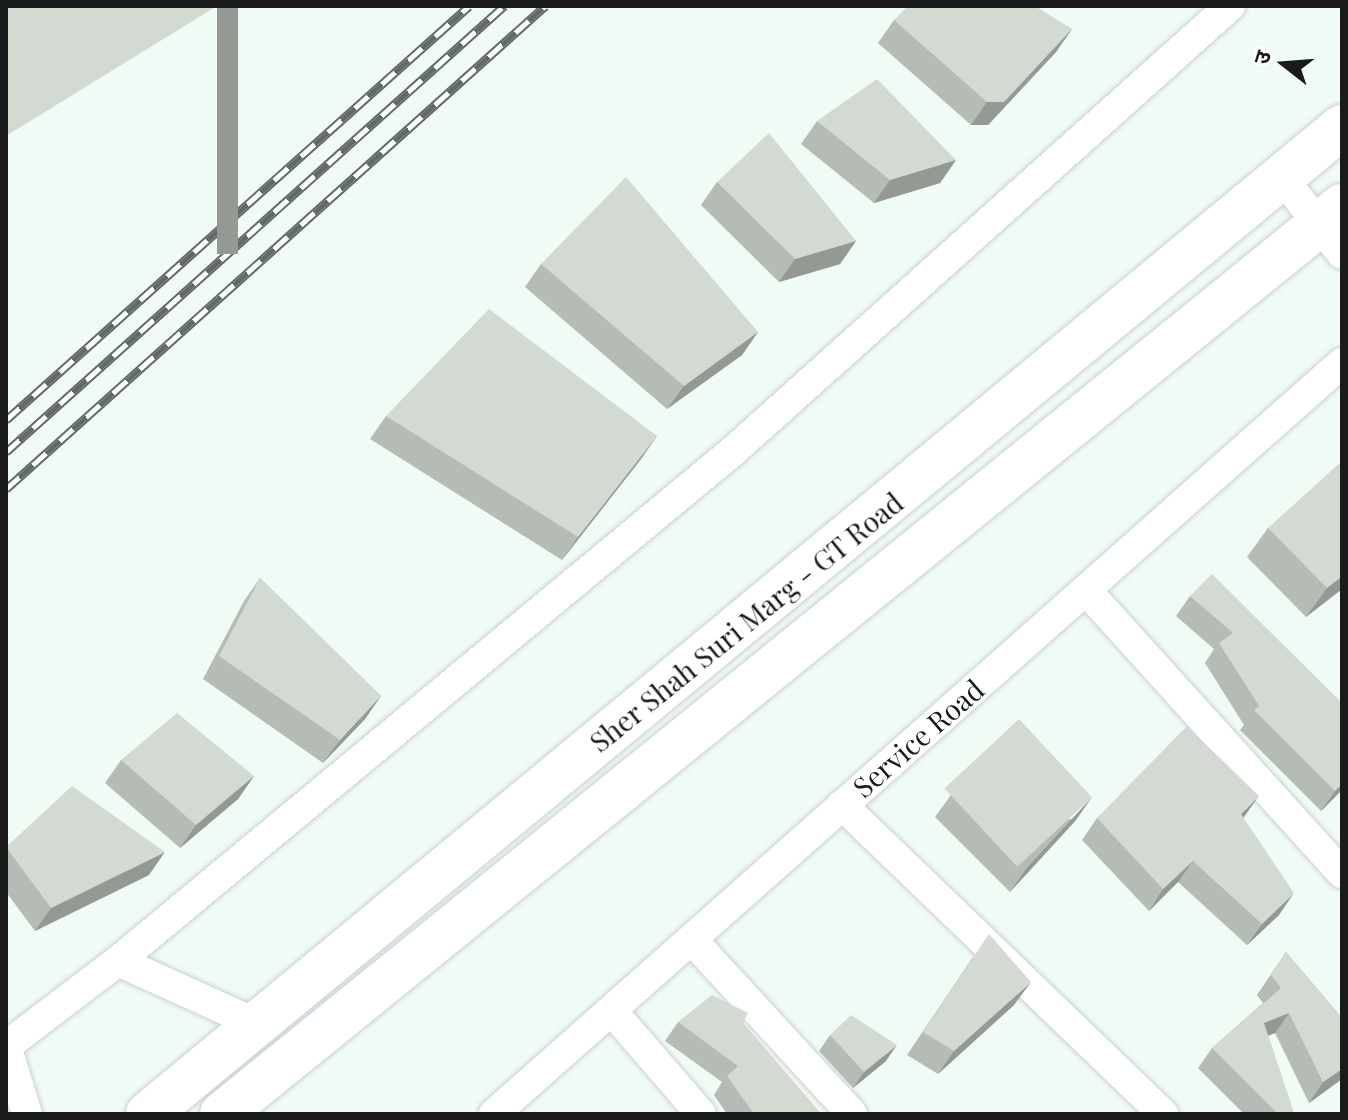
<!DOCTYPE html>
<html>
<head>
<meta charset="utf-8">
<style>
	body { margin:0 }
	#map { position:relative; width:1348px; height:1120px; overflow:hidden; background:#f0fbf5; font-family:"Playfair Display","Noto Sans Devanagari",serif }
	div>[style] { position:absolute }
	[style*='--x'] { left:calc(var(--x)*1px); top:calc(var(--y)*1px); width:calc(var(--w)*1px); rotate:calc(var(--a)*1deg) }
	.roads { filter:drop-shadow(0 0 2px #c8d2cd) drop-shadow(0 0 2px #c8d2cd) }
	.street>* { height:30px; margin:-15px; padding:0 15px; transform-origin:15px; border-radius:15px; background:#fff }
	.primary>* { height:44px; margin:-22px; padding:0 22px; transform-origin:22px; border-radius:22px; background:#fff }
	.rail>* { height:9px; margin-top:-4.5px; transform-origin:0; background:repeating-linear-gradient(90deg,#fff 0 18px,#636966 0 36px); box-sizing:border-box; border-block:2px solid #636966 }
	.wall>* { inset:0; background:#b5bbb5 }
	.shaded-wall>* { inset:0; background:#949993; transform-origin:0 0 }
	.building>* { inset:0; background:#d3dad2; transform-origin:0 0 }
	span { translate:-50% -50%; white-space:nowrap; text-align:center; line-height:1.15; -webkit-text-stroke:6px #fff; paint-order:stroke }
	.street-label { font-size:28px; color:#181b19 }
	.frame { position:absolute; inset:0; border:8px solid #181b19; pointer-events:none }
	.north { position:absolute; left:1244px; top:24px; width:80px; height:80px; -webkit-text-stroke:6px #fff; paint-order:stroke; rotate:287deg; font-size:22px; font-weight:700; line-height:32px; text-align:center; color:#181b19 }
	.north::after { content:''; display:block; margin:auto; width:28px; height:36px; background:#181b19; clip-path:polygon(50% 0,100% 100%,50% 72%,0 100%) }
</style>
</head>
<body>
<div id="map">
	<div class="roads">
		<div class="street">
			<div style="--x:1284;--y:180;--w:94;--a:51.9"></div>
			<div style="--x:1086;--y:590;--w:382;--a:47.9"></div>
			<div style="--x:842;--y:805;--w:446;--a:43.9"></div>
			<div style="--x:693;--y:941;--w:235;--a:47.4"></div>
			<div style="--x:118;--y:961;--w:153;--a:24.4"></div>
			<div style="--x:612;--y:1011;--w:136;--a:49.2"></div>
			<div style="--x:9;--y:1044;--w:137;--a:-37.3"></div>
			<div style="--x:118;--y:961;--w:798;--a:-39.66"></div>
			<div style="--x:732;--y:452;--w:669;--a:-41.85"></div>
			<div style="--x:6;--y:1046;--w:71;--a:72.8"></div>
			<div style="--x:494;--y:1114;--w:1133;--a:-41.53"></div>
		</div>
		<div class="primary">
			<div style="--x:148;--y:1114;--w:1549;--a:-39.58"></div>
			<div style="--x:222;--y:1114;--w:1442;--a:-39.03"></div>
		</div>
	</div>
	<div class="rail">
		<div style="--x:6;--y:420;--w:621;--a:-41.8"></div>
		<div style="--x:6;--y:452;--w:669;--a:-41.85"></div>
		<div style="--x:6;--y:489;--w:724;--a:-41.86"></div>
	</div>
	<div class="wall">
		<div style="clip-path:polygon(894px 20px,1072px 29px,1056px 52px,988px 125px,971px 125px,878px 43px)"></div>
		<div style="clip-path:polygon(817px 121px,956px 160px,940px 183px,874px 203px,801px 144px)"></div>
		<div style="clip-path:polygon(717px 182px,856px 241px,840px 264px,779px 282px,701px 205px)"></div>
		<div style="clip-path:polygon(541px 264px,758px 332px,742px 355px,667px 409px,525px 287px)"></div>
		<div style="clip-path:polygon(386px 416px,657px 436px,641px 459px,562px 560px,370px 439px)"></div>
		<div style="clip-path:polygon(1268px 528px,1342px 589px,1306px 617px,1247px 557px)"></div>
		<div style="clip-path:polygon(260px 578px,381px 696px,365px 719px,323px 763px,203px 679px,244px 601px)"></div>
		<div style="clip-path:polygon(1190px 596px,1342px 703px,1342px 790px,1321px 811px,1240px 730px,1244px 725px,1205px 663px,1214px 649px,1176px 616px)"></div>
		<div style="clip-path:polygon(121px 760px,254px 776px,238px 799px,180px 848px,105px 783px)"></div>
		<div style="clip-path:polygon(951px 795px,1076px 820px,1010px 892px,935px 817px)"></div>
		<div style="clip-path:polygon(1097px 818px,1243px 818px,1279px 915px,1247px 945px,1178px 882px,1149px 911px,1082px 840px)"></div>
		<div style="clip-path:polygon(6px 847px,149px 875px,35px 931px,6px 892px)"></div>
		<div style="clip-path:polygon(1286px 952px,1342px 1018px,1342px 1079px,1309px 1103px,1275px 1033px,1268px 1036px,1294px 1114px,1244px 1114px,1198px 1068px,1212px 1048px,1263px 1003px,1257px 995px)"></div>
		<div style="clip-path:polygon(973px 957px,1014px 1005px,938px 1074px,907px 1055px)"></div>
		<div style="clip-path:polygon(678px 1022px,743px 1023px,821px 1114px,727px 1114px,714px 1095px,722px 1082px,665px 1041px)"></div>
		<div style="clip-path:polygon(830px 1035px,886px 1061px,853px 1088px,819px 1051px)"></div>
	</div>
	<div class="shaded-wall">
		<div style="left:217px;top:6px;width:21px;height:248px"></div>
		<div style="clip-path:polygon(1072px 29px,1056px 52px,988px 125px,971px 125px,987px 102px)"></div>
		<div style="clip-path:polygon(956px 160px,940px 183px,874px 203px,890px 180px)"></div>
		<div style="clip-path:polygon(856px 241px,840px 264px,779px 282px,795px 259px)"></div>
		<div style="clip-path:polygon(758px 332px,742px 355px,667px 409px,684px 386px)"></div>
		<div style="clip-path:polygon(657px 436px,641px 459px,562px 560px,578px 537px)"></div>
		<div style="clip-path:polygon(1342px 576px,1342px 589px,1306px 617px,1327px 588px)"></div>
		<div style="clip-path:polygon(381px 696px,365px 719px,323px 763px,340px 740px)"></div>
		<div style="clip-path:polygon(254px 776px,238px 799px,180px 848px,196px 825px)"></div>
		<div style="clip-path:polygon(1342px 784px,1342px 790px,1321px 811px,1335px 791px)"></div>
		<div style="clip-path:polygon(1259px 796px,1244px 817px,1226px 835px,1241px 814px)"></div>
		<div style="clip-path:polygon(1092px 797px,1076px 820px,1010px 892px,1026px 869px)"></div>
		<div style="clip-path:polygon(165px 852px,149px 875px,35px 931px,51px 908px)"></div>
		<div style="clip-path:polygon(1193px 861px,1178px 882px,1149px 911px,1163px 889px)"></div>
		<div style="clip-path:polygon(1294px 893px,1279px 915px,1247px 945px,1262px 924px)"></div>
		<div style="clip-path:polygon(1031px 982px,1014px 1005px,938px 1074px,954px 1051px)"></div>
		<div style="clip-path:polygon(1289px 1013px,1275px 1033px,1250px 1043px,1264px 1023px)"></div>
		<div style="clip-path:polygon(897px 1045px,886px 1061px,853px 1088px,864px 1072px)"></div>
		<div style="clip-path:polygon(1342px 1069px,1342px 1079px,1309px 1103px,1323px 1082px)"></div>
	</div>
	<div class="building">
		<div style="clip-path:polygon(6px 6px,217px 6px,6px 136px)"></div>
		<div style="clip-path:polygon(908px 6px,1035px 6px,1072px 29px,1004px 102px,987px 102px,894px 20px)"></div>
		<div style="clip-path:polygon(877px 79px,956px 160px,890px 180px,817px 121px)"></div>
		<div style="clip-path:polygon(769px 133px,856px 241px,795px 259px,717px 182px)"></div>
		<div style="clip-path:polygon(626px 177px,758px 332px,684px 386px,541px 264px)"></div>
		<div style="clip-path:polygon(489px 309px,657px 436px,578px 537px,386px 416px)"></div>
		<div style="clip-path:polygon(1342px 461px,1342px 576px,1327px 588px,1268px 528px)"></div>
		<div style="clip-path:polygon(1212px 574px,1342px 703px,1342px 784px,1335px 791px,1254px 710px,1259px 706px,1219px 643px,1233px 633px,1190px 596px)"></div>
		<div style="clip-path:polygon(260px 578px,381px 696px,340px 740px,219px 656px)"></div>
		<div style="clip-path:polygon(177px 713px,254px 776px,196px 825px,121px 760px)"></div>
		<div style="left:1019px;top:719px;width:107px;height:102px;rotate:47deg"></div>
		<div style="clip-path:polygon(1187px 726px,1259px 796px,1241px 814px,1294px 893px,1262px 924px,1193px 861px,1163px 889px,1097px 818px)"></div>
		<div style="clip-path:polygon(72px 786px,165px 852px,51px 908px,6px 847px)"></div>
		<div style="clip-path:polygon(989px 934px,1031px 982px,954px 1051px,923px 1032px)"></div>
		<div style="clip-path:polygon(1286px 952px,1342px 1018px,1342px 1069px,1323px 1082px,1289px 1013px,1264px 1023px,1294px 1114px,1278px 1114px,1212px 1048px,1281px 988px,1271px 975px)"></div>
		<div style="clip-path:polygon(712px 995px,748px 1013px,743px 1023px,821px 1114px,754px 1114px,727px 1076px,738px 1066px,678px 1022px)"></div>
		<div style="clip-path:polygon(851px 1015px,897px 1045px,864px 1072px,830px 1035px)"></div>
	</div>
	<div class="street-label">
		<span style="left:746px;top:622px;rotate:-39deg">Sher Shah Suri Marg - GT Road</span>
		<span style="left:918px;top:738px;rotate:-41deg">Service Road</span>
	</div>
	<div class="frame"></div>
	<div class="north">उ</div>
</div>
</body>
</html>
